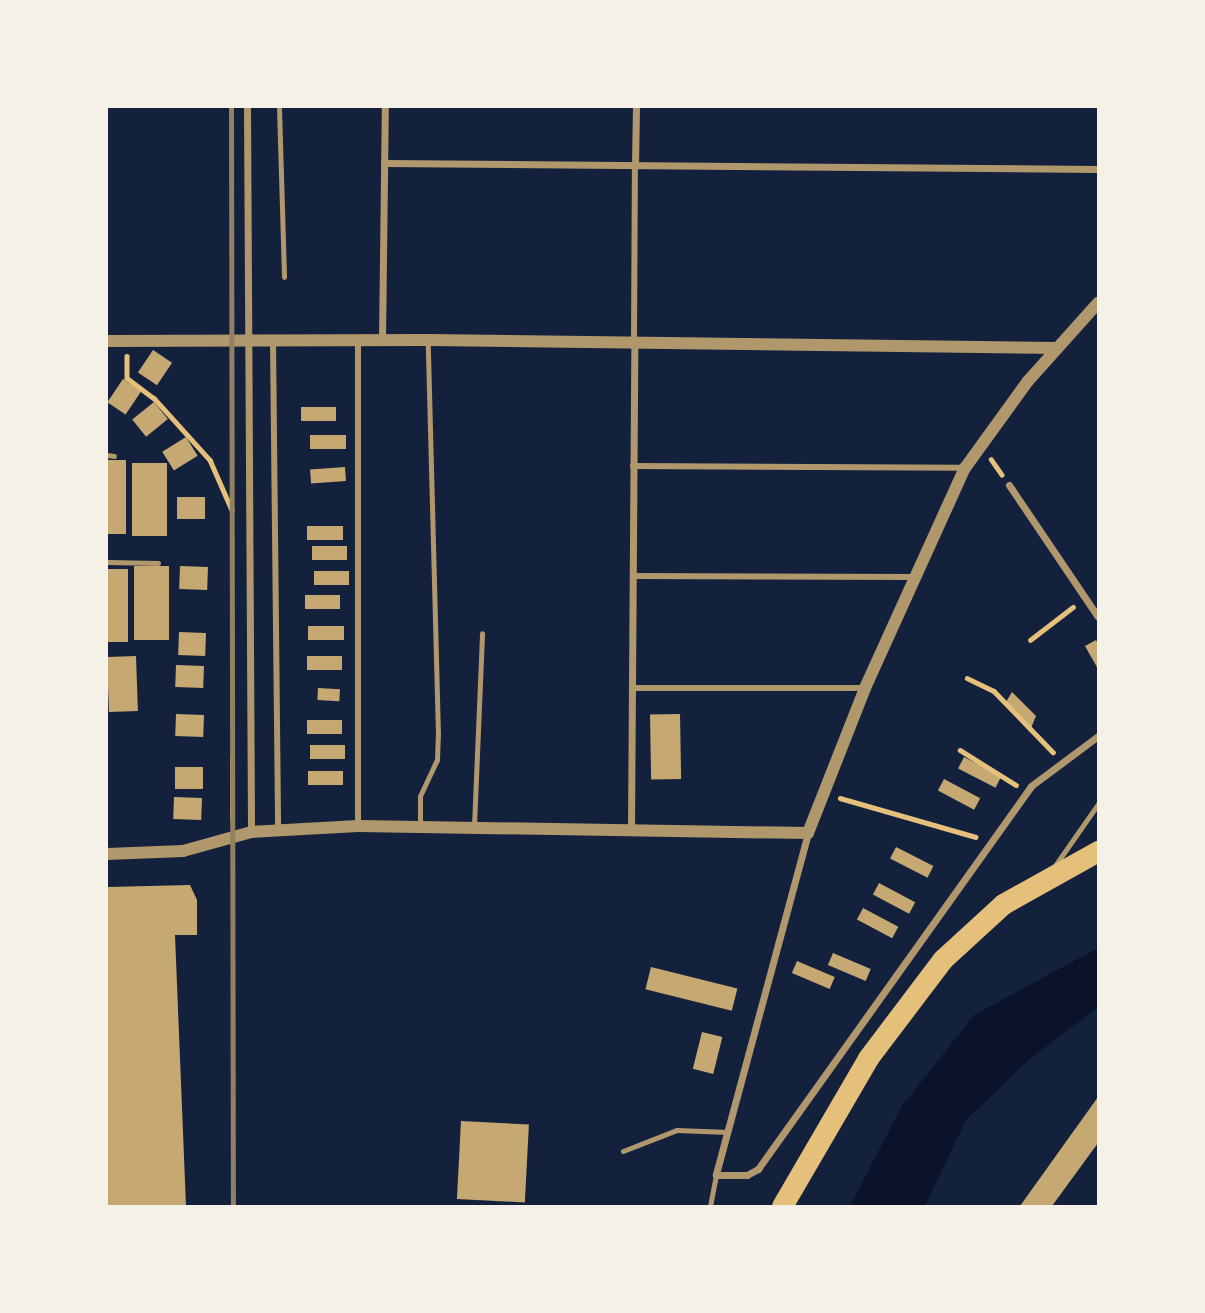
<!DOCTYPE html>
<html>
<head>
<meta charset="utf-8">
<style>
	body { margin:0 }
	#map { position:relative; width:1205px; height:1313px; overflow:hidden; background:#14213d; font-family:"Noto Serif",serif }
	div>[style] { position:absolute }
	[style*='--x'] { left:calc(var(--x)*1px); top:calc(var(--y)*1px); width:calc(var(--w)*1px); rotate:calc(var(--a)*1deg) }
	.water>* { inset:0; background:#0b132b }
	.building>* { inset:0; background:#c6a872; transform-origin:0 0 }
	.path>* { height:4.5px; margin:-2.25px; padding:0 2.25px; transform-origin:2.25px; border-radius:2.25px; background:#e5c07b }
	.service>* { height:5px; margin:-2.5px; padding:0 2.5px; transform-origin:2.5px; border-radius:2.5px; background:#b1986c }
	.pedestrian>* { height:6px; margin:-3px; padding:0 3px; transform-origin:3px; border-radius:3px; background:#b1986c }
	.minor>* { height:7px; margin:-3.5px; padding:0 3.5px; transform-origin:3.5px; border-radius:3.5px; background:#b1986c }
	.tertiary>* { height:12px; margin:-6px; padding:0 6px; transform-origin:6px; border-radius:6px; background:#b1986c }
	.motorway>* { height:21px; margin:-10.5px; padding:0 10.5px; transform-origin:10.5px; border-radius:10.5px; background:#e5c07b }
	.rail>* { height:5px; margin:-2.5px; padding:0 2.5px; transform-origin:2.5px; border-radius:2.5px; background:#918062 }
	span { translate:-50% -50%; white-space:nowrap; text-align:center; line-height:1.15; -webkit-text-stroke:5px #f6f1e7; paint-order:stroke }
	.frame { position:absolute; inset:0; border:108px solid #f6f1e7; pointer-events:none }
</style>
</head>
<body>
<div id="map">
	<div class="water">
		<div style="clip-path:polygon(1098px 948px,1098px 1007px,1032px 1057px,966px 1120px,925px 1206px,850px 1206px,902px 1106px,974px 1015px)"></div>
	</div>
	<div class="building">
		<div style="left:153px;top:350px;width:23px;height:27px;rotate:34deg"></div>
		<div style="left:123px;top:379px;width:22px;height:28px;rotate:34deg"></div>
		<div style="left:154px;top:402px;width:22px;height:28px;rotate:51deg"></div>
		<div style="left:336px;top:407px;width:14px;height:35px;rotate:90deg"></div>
		<div style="left:310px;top:435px;width:36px;height:14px"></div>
		<div style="left:186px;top:437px;width:22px;height:28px;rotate:58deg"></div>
		<div style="left:107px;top:460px;width:19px;height:74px"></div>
		<div style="left:132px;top:463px;width:35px;height:73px"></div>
		<div style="left:345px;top:467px;width:14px;height:35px;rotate:86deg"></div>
		<div style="left:177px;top:497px;width:28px;height:22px"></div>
		<div style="left:343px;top:526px;width:14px;height:36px;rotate:90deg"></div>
		<div style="left:312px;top:546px;width:35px;height:14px"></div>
		<div style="left:169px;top:566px;width:74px;height:35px;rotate:90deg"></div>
		<div style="left:180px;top:566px;width:28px;height:23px;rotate:2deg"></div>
		<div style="left:107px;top:569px;width:21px;height:73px"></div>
		<div style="left:349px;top:571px;width:14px;height:35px;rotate:90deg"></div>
		<div style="left:340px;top:595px;width:14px;height:35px;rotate:90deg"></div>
		<div style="left:308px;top:626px;width:36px;height:14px"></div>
		<div style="left:179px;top:632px;width:27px;height:23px;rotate:2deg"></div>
		<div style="clip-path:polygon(1096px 640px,1098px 644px,1098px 669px,1085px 646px)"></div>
		<div style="left:136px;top:656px;width:55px;height:29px;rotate:88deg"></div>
		<div style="left:307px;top:656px;width:35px;height:14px"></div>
		<div style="left:176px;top:665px;width:28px;height:22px;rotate:2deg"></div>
		<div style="left:318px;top:688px;width:22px;height:12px;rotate:3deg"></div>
		<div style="clip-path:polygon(1012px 692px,1036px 716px,1031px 728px,1006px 702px)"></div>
		<div style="left:176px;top:714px;width:28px;height:22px;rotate:2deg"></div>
		<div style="left:680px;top:714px;width:65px;height:30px;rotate:89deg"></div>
		<div style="left:307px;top:720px;width:35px;height:14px"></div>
		<div style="left:345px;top:745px;width:14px;height:35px;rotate:90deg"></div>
		<div style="left:964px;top:757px;width:42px;height:13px;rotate:27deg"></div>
		<div style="left:175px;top:767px;width:28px;height:22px"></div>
		<div style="left:308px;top:771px;width:35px;height:14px"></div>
		<div style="left:944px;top:779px;width:41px;height:13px;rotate:28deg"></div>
		<div style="left:174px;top:797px;width:28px;height:22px;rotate:2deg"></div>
		<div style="left:896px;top:847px;width:42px;height:13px;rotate:27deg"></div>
		<div style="left:879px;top:883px;width:41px;height:13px;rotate:28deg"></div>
		<div style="clip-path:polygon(190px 885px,197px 900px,197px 935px,175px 935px,186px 1206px,107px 1206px,107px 887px)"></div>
		<div style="left:863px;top:908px;width:40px;height:13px;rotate:28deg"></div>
		<div style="left:833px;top:953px;width:41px;height:13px;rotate:23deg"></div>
		<div style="left:797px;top:961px;width:41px;height:13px;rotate:23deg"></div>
		<div style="left:651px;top:967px;width:89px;height:23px;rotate:14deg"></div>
		<div style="left:702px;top:1032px;width:21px;height:38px;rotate:14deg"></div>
		<div style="clip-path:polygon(1098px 1097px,1098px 1143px,1052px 1206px,1020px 1206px)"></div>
		<div style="left:461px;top:1121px;width:68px;height:78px;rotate:3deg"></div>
	</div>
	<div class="path">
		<div style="--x:127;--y:356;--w:22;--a:90"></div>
		<div style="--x:127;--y:378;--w:34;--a:37"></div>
		<div style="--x:154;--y:398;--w:84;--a:47.9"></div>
		<div style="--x:210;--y:460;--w:55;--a:66.3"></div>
		<div style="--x:991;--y:459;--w:19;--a:55"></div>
		<div style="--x:1030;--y:640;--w:54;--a:-37.5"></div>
		<div style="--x:967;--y:678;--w:30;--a:26"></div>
		<div style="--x:994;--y:691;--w:85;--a:46"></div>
		<div style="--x:960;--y:750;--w:66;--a:32"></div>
		<div style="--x:840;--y:798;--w:141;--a:16"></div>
		<div style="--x:232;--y:819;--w:61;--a:-90"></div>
	</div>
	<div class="service">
		<div style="--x:279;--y:107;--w:170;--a:88.3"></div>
		<div style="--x:107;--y:455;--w:7;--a:8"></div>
		<div style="--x:107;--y:562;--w:51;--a:1.1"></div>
		<div style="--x:420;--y:826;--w:30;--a:-90"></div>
		<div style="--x:420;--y:796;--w:40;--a:-65"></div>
		<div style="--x:437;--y:760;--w:25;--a:-88"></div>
		<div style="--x:438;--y:735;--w:395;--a:-91.5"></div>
		<div style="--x:474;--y:826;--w:193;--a:-87.6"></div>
		<div style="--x:1054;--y:867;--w:77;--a:-55.1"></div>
		<div style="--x:623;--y:1151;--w:58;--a:-21.3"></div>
		<div style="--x:677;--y:1130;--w:51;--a:2.2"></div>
		<div style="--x:710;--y:1206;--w:32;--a:-79"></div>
	</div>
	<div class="pedestrian">
		<div style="--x:273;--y:340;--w:490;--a:89.4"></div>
		<div style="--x:358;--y:340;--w:486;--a:90"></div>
		<div style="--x:634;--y:342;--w:177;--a:-89.7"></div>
		<div style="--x:633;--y:466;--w:331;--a:0.3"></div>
		<div style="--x:633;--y:576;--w:281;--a:0.2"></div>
		<div style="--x:632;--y:688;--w:232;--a:0"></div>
	</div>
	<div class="minor">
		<div style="--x:247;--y:107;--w:725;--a:89.68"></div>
		<div style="--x:384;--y:163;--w:714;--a:0.48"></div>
		<div style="--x:635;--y:165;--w:58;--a:-89"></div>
		<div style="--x:382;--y:340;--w:233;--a:-89.3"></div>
		<div style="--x:1009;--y:485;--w:159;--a:56"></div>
		<div style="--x:631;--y:828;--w:486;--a:-89.6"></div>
		<div style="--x:808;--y:833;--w:354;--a:105.1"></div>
		<div style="--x:716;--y:1175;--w:31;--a:0"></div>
		<div style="--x:747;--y:1175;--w:13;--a:-29"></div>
		<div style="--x:758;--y:1169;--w:470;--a:-54.5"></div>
		<div style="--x:1031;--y:786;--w:84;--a:-36.7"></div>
	</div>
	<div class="tertiary">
		<div style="--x:107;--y:341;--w:321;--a:-0.2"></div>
		<div style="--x:428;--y:340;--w:629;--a:0.73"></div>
		<div style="--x:107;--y:854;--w:76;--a:-2.3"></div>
		<div style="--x:183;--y:851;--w:71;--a:-15.6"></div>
		<div style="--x:251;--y:832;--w:107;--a:-3.2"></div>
		<div style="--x:358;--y:826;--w:450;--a:0.9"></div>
		<div style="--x:808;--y:833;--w:156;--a:-68.5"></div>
		<div style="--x:865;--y:688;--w:242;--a:-65.6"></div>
		<div style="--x:965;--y:468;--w:107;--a:-54.1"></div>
		<div style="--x:1028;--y:381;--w:105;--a:-48.1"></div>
	</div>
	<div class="motorway">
		<div style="--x:782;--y:1206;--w:171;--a:-59.8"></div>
		<div style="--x:868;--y:1058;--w:124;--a:-52.9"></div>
		<div style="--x:943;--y:959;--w:81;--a:-42.5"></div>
		<div style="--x:1003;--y:904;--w:109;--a:-29.2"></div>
	</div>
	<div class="rail">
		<div style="--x:231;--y:107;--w:1099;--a:89.9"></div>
	</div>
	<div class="frame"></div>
</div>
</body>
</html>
